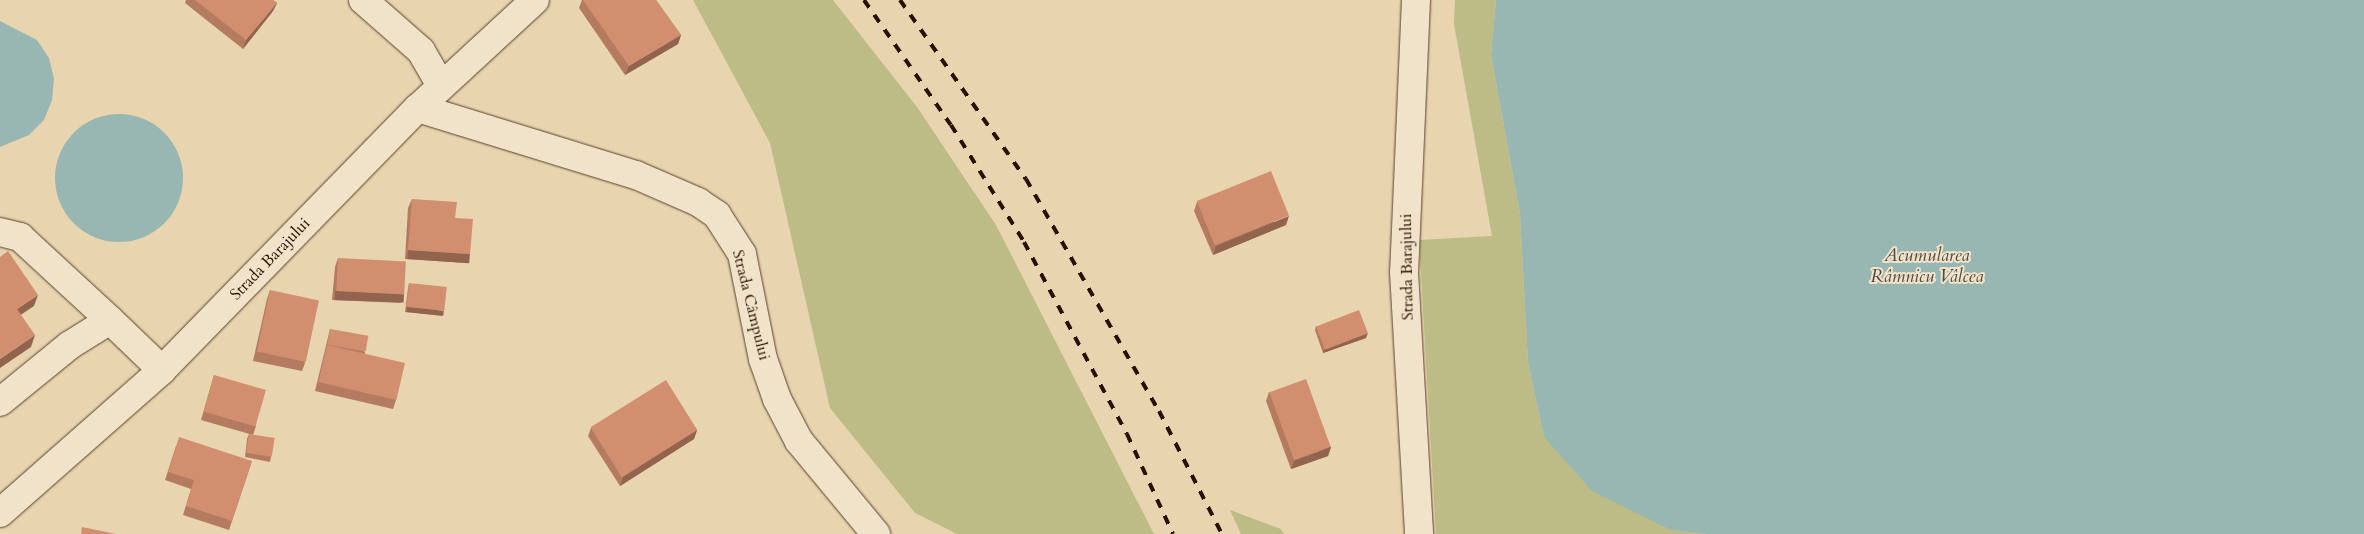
<!DOCTYPE html>
<html>
<head>
<meta charset="utf-8">
<style>
	body { margin:0 }
	#map { position:relative; width:2364px; height:534px; overflow:hidden; background:#e8d4ae; font-family:Cardo,serif }
	div>[style] { position:absolute }
	[style*='--x'] { left:calc(var(--x)*1px); top:calc(var(--y)*1px); width:calc(var(--w)*1px); rotate:calc(var(--a)*1deg) }
	.green>* { inset:0; background:#bdbb86 }
	.water>* { inset:0; background:#99b7b2 }
	.round { border-radius:50% }
	.roads { filter:drop-shadow(0 0 1px #58412c) drop-shadow(0 0 1px #58412c) }
	.minor>* { height:28px; margin:-14px; padding:0 14px; transform-origin:14px; border-radius:14px; background:#f0e3ca }
	.rail>* { height:4px; margin-top:-2px; transform-origin:0; background:repeating-linear-gradient(90deg,#281000 0 9px,transparent 0 18px) }
	.wall>* { inset:0; background:#b47b60 }
	.shaded-wall>* { inset:0; background:#92644e; transform-origin:0 0 }
	.building>* { inset:0; background:#d18f70; transform-origin:0 0 }
	span { translate:-50% -50%; white-space:nowrap; text-align:center; line-height:1.15; -webkit-text-stroke:4px #f0e3ca; paint-order:stroke }
	.street-label { font-size:16px; color:#281000 }
	.water-label { font-size:18px; color:#504a3e; font-style:italic }
</style>
</head>
<body>
<div id="map">
	<div class="green">
		<div style="clip-path:polygon(693px 0,833px 0,917px 107px,996px 225px,1154px 534px,957px 534px,915px 513px,830px 408px,770px 143px)"></div>
		<div style="clip-path:polygon(1455px 0,1496px 0,1491px 55px,1520px 214px,1528px 363px,1544px 437px,1671px 530px,1708px 534px,1436px 534px,1419px 240px,1492px 236px,1454px 24px)"></div>
		<div style="clip-path:polygon(1230px 510px,1281px 529px,1284px 534px,1241px 534px)"></div>
	</div>
	<div class="water">
		<div style="clip-path:polygon(1496px 0,2364px 0,2364px 534px,1708px 534px,1671px 530px,1592px 491px,1544px 437px,1528px 363px,1520px 214px,1491px 55px)"></div>
		<div style="clip-path:polygon(0 21px,37px 40px,49px 58px,54px 79px,52px 100px,44px 120px,29px 135px,0 147px)"></div>
		<div class="round" style="left:55px;top:114px;width:128px;height:128px"></div>
	</div>
	<div class="roads">
		<div class="minor">
			<div style="--x:363;--y:0;--w:77;--a:41.3"></div>
			<div style="--x:421;--y:51;--w:39;--a:60"></div>
			<div style="--x:1416;--y:0;--w:272;--a:92.5"></div>
			<div style="--x:1404;--y:272;--w:262;--a:86.7"></div>
			<div style="--x:418;--y:108;--w:228;--a:17.1"></div>
			<div style="--x:636;--y:175;--w:68;--a:23.5"></div>
			<div style="--x:698;--y:202;--w:23;--a:34"></div>
			<div style="--x:717;--y:215;--w:46;--a:57.3"></div>
			<div style="--x:742;--y:254;--w:107;--a:78.7"></div>
			<div style="--x:763;--y:359;--w:42;--a:70.7"></div>
			<div style="--x:777;--y:399;--w:47;--a:62.4"></div>
			<div style="--x:799;--y:441;--w:121;--a:50.4"></div>
			<div style="--x:0;--y:232;--w:21;--a:14"></div>
			<div style="--x:20;--y:237;--w:122;--a:42.7"></div>
			<div style="--x:0;--y:402;--w:90;--a:-39.2"></div>
			<div style="--x:70;--y:345;--w:47;--a:-32"></div>
			<div style="--x:110;--y:320;--w:72;--a:43.9"></div>
			<div style="--x:0;--y:513;--w:216;--a:-41.4"></div>
			<div style="--x:162;--y:370;--w:366;--a:-45.7"></div>
			<div style="--x:418;--y:108;--w:159;--a:-42.7"></div>
		</div>
	</div>
	<div class="rail">
		<div style="--x:864;--y:0;--w:152;--a:55.2"></div>
		<div style="--x:951;--y:125;--w:138;--a:58"></div>
		<div style="--x:1024;--y:242;--w:218;--a:61.8"></div>
		<div style="--x:1127;--y:434;--w:110;--a:65.3"></div>
		<div style="--x:900;--y:0;--w:219;--a:54.9"></div>
		<div style="--x:1026;--y:179;--w:267;--a:60.2"></div>
		<div style="--x:1159;--y:411;--w:138;--a:62.9"></div>
	</div>
	<div class="wall">
		<div style="clip-path:polygon(186px 0,273px 0,277px 3px,273px 11px,243px 49px,185px 3px)"></div>
		<div style="clip-path:polygon(582px 0,656px 0,681px 35px,678px 44px,625px 75px,579px 8px)"></div>
		<div style="clip-path:polygon(412px 199px,455px 218px,470px 254px,467px 263px,405px 259px,408px 208px)"></div>
		<div style="clip-path:polygon(1197px 202px,1286px 225px,1213px 255px,1194px 211px)"></div>
		<div style="clip-path:polygon(338px 258px,404px 294px,401px 303px,332px 300px,335px 267px)"></div>
		<div style="clip-path:polygon(409px 283px,443px 316px,405px 312px,408px 288px)"></div>
		<div style="clip-path:polygon(270px 290px,305px 363px,302px 371px,253px 361px,267px 299px)"></div>
		<div style="clip-path:polygon(1316px 326px,1366px 338px,1323px 353px,1315px 330px)"></div>
		<div style="clip-path:polygon(330px 329px,365px 352px,365px 354px,396px 400px,393px 409px,315px 391px)"></div>
		<div style="clip-path:polygon(214px 375px,256px 426px,253px 435px,201px 420px)"></div>
		<div style="clip-path:polygon(1269px 392px,1331px 447px,1328px 456px,1291px 469px,1266px 401px)"></div>
		<div style="clip-path:polygon(591px 428px,697px 430px,694px 439px,620px 486px,588px 436px)"></div>
		<div style="clip-path:polygon(249px 434px,271px 457px,270px 462px,245px 457px,247px 439px)"></div>
		<div style="clip-path:polygon(176px 446px,252px 461px,229px 530px,183px 515px,191px 489px,165px 480px)"></div>
	</div>
	<div class="shaded-wall">
		<div style="clip-path:polygon(277px 3px,273px 11px,243px 49px,246px 40px)"></div>
		<div style="clip-path:polygon(681px 35px,678px 44px,625px 75px,629px 66px)"></div>
		<div style="clip-path:polygon(1289px 216px,1286px 225px,1213px 255px,1216px 246px)"></div>
		<div style="left:408px;top:250px;width:62px;height:9px;rotate:4deg"></div>
		<div style="left:335px;top:291px;width:69px;height:9px;rotate:2deg"></div>
		<div style="clip-path:polygon(38px 295px,34px 306px,13px 320px,17px 309px)"></div>
		<div style="left:407px;top:307px;width:37px;height:5px;rotate:6deg"></div>
		<div style="clip-path:polygon(1368px 333px,1366px 338px,1323px 353px,1325px 348px)"></div>
		<div style="clip-path:polygon(35px 335px,31px 347px,0 368px,0 359px)"></div>
		<div style="clip-path:polygon(697px 430px,694px 439px,620px 486px,623px 477px)"></div>
		<div style="clip-path:polygon(1331px 447px,1328px 456px,1291px 469px,1294px 461px)"></div>
	</div>
	<div class="building">
		<div style="clip-path:polygon(195px 0,273px 0,277px 3px,246px 40px)"></div>
		<div style="clip-path:polygon(583px 0,656px 0,681px 35px,629px 66px)"></div>
		<div style="left:1271px;top:171px;width:48px;height:80px;rotate:68deg"></div>
		<div style="clip-path:polygon(412px 199px,457px 202px,455px 218px,473px 219px,470px 254px,408px 250px)"></div>
		<div style="clip-path:polygon(8px 251px,38px 295px,17px 309px,35px 335px,0 359px,0 257px)"></div>
		<div style="left:338px;top:258px;width:68px;height:33px;rotate:3deg"></div>
		<div style="left:409px;top:283px;width:38px;height:24px;rotate:6deg"></div>
		<div style="left:270px;top:290px;width:50px;height:63px;rotate:12deg"></div>
		<div style="left:1359px;top:310px;width:25px;height:46px;rotate:69deg"></div>
		<div style="left:330px;top:329px;width:39px;height:16px;rotate:10deg"></div>
		<div style="left:327px;top:345px;width:80px;height:38px;rotate:13deg"></div>
		<div style="left:214px;top:375px;width:54px;height:38px;rotate:16deg"></div>
		<div style="left:1306px;top:379px;width:72px;height:39px;rotate:70deg"></div>
		<div style="left:666px;top:380px;width:59px;height:89px;rotate:58deg"></div>
		<div style="left:249px;top:434px;width:26px;height:19px;rotate:9deg"></div>
		<div style="clip-path:polygon(179px 437px,252px 461px,232px 521px,186px 506px,194px 480px,168px 472px)"></div>
		<div style="clip-path:polygon(82px 527px,116px 534px,81px 534px)"></div>
	</div>
	<div class="street-label">
		<span style="left:270px;top:259px;rotate:-46deg">Strada Barajului</span>
		<span style="left:1407px;top:267px;rotate:-91deg">Strada Barajului</span>
		<span style="left:751px;top:305px;rotate:76deg">Strada Câmpului</span>
	</div>
	<div class="water-label">
		<span style="left:1927px;top:267px">Acumularea<br>Râmnicu Vâlcea</span>
	</div>
</div>
</body>
</html>
